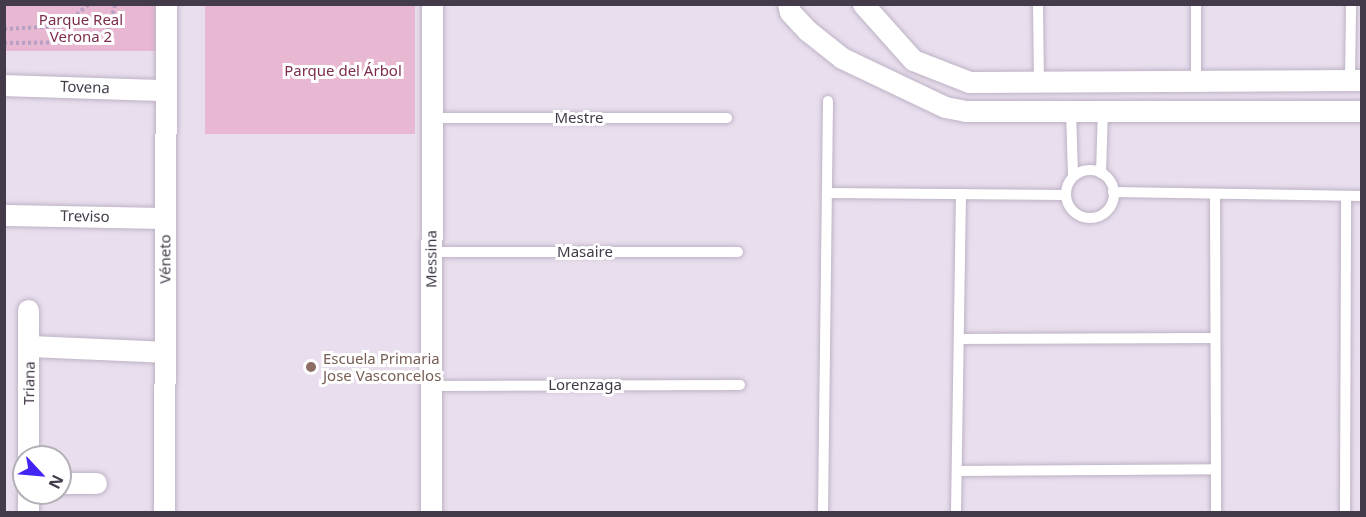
<!DOCTYPE html>
<html>
<head>
<meta charset="utf-8">
<style>
	body { margin:0 }
	#map { position:relative; width:1366px; height:517px; overflow:hidden; background:#f3ecf6; font-family:"Noto Sans",sans-serif }
	div>[style] { position:absolute }
	[style*='--x'] { left:calc(var(--x)*1px); top:calc(var(--y)*1px); width:calc(var(--w)*1px); rotate:calc(var(--a)*1deg) }
	.residential>* { inset:0; background:#e8deed }
	.green>* { inset:0; background:#e8b7d2; transform-origin:0 0 }
	.path>* { height:4px; margin-top:-2px; transform-origin:0; background:repeating-linear-gradient(90deg,#b6a0c3 0 3px,transparent 0 6px) }
	.roads { filter:drop-shadow(0 0 2px #bdb2c4) drop-shadow(0 0 2px #bdb2c4) }
	.service>* { height:10px; margin:-5px; padding:0 5px; transform-origin:5px; border-radius:5px; background:#fff }
	.service>.ring { margin:-5px; padding:0; box-sizing:content-box; background:none; border:10px solid #fff; border-radius:50% }
	.minor>* { height:21px; margin:-10.5px; padding:0 10.5px; transform-origin:10.5px; border-radius:10.5px; background:#fff }
	.dots>* { width:16px; height:16px; translate:-50% -50%; box-sizing:border-box; border:3px solid #fff; border-radius:50% }
	span { translate:-50% -50%; white-space:nowrap; text-align:center; line-height:1.15; -webkit-text-stroke:6px #fff; paint-order:stroke }
	.park-label { font-size:15px; color:#7c2d4c }
	.street-label { font-size:15px; color:#433a4a }
	.education-label { font-size:15px; color:#785e54 }
	.left { translate:0 -50%; text-align:left }
	.frame { position:absolute; inset:0; border:6px solid #433a4a; pointer-events:none }
	.north { position:absolute; left:12px; top:445px; width:60px; height:60px; box-sizing:border-box; background:#fff; border:2px solid #b4b0b7; border-radius:50%; rotate:116deg; font-size:16px; font-weight:700; line-height:24px; text-align:center; color:#433a4a }
	.north::after { content:''; display:block; margin:auto; width:21px; height:27px; background:#4225f4; clip-path:polygon(50% 0,100% 100%,50% 72%,0 100%) }
</style>
</head>
<body>
<div id="map">
	<div class="residential">
		<div style="clip-path:polygon(evenodd,4px 5px,1361px 5px,1361px 512px,5px 512px,4px 5px,24px 457px,60px 457px,60px 493px,24px 493px,24px 457px)"></div>
	</div>
	<div class="green">
		<div style="left:4px;top:5px;width:154px;height:46px"></div>
		<div style="left:205px;top:5px;width:210px;height:129px"></div>
	</div>
	<div class="path">
		<div style="--x:4;--y:29;--w:59;--a:-2.9"></div>
		<div style="--x:63;--y:26;--w:34;--a:-40"></div>
		<div style="--x:4;--y:43;--w:89;--a:-0.6"></div>
		<div style="--x:93;--y:42;--w:19;--a:-36"></div>
		<div style="--x:108;--y:31;--w:28;--a:-75"></div>
	</div>
	<div class="roads">
		<div class="service">
			<div style="--x:1038;--y:4;--w:78;--a:89.3"></div>
			<div style="--x:1196;--y:4;--w:77;--a:90"></div>
			<div style="--x:1350;--y:80;--w:76;--a:-89.2"></div>
			<div style="--x:1071;--y:111;--w:65;--a:88.2"></div>
			<div style="--x:432;--y:118;--w:295;--a:0"></div>
			<div class="ring" style="left:1066px;top:170px;width:38px;height:38px"></div>
			<div style="--x:1101;--y:173;--w:62;--a:-88.2"></div>
			<div style="--x:1113;--y:192;--w:249;--a:0.9"></div>
			<div style="--x:827;--y:193;--w:239;--a:0.5"></div>
			<div style="--x:1215;--y:194;--w:318;--a:89.8"></div>
			<div style="--x:431;--y:252;--w:307;--a:0"></div>
			<div style="--x:959;--y:339;--w:256;--a:-0.2"></div>
			<div style="--x:431;--y:386;--w:309;--a:-0.2"></div>
			<div style="--x:957;--y:471;--w:259;--a:-0.4"></div>
			<div style="--x:823;--y:512;--w:411;--a:-89.3"></div>
			<div style="--x:956;--y:512;--w:318;--a:-89.1"></div>
			<div style="--x:1345;--y:512;--w:316;--a:-89.8"></div>
		</div>
		<div class="minor">
			<div style="--x:788;--y:4;--w:8;--a:76"></div>
			<div style="--x:790;--y:12;--w:26;--a:47"></div>
			<div style="--x:808;--y:31;--w:43;--a:38.5"></div>
			<div style="--x:842;--y:58;--w:114;--a:25.4"></div>
			<div style="--x:945;--y:107;--w:20;--a:11"></div>
			<div style="--x:965;--y:111;--w:397;--a:0"></div>
			<div style="--x:863;--y:4;--w:75;--a:48.2"></div>
			<div style="--x:913;--y:60;--w:60;--a:21.4"></div>
			<div style="--x:969;--y:82;--w:393;--a:-0.3"></div>
			<div style="--x:4;--y:85;--w:161;--a:1.8"></div>
			<div style="--x:4;--y:215;--w:161;--a:1.1"></div>
			<div style="--x:29;--y:346;--w:135;--a:2.5"></div>
			<div style="--x:28;--y:457;--w:147;--a:-90"></div>
			<div style="--x:60;--y:483;--w:36;--a:0"></div>
			<div style="--x:28;--y:493;--w:19;--a:90"></div>
			<div style="--x:164;--y:512;--w:508;--a:-89.77"></div>
			<div style="--x:431;--y:512;--w:508;--a:-89.89"></div>
		</div>
	</div>
	<div class="dots">
		<div style="left:311px;top:367px;background:#8d6e63"></div>
	</div>
	<div class="park-label">
		<span style="left:81px;top:28px">Parque Real<br>Verona 2</span>
		<span style="left:343px;top:71px">Parque del Árbol</span>
	</div>
	<div class="street-label">
		<span style="left:85px;top:87px;rotate:2deg">Tovena</span>
		<span style="left:579px;top:118px">Mestre</span>
		<span style="left:85px;top:216px;rotate:1deg">Treviso</span>
		<span style="left:585px;top:252px">Masaire</span>
		<span style="left:165px;top:259px;rotate:-90deg">Véneto</span>
		<span style="left:431px;top:259px;rotate:-90deg">Messina</span>
		<span style="left:29px;top:383px;rotate:-89deg">Triana</span>
		<span style="left:585px;top:385px">Lorenzaga</span>
	</div>
	<div class="education-label">
		<span class="left" style="left:323px;top:367px">Escuela Primaria<br>Jose Vasconcelos</span>
	</div>
	<div class="frame"></div>
	<div class="north">N</div>
</div>
</body>
</html>
